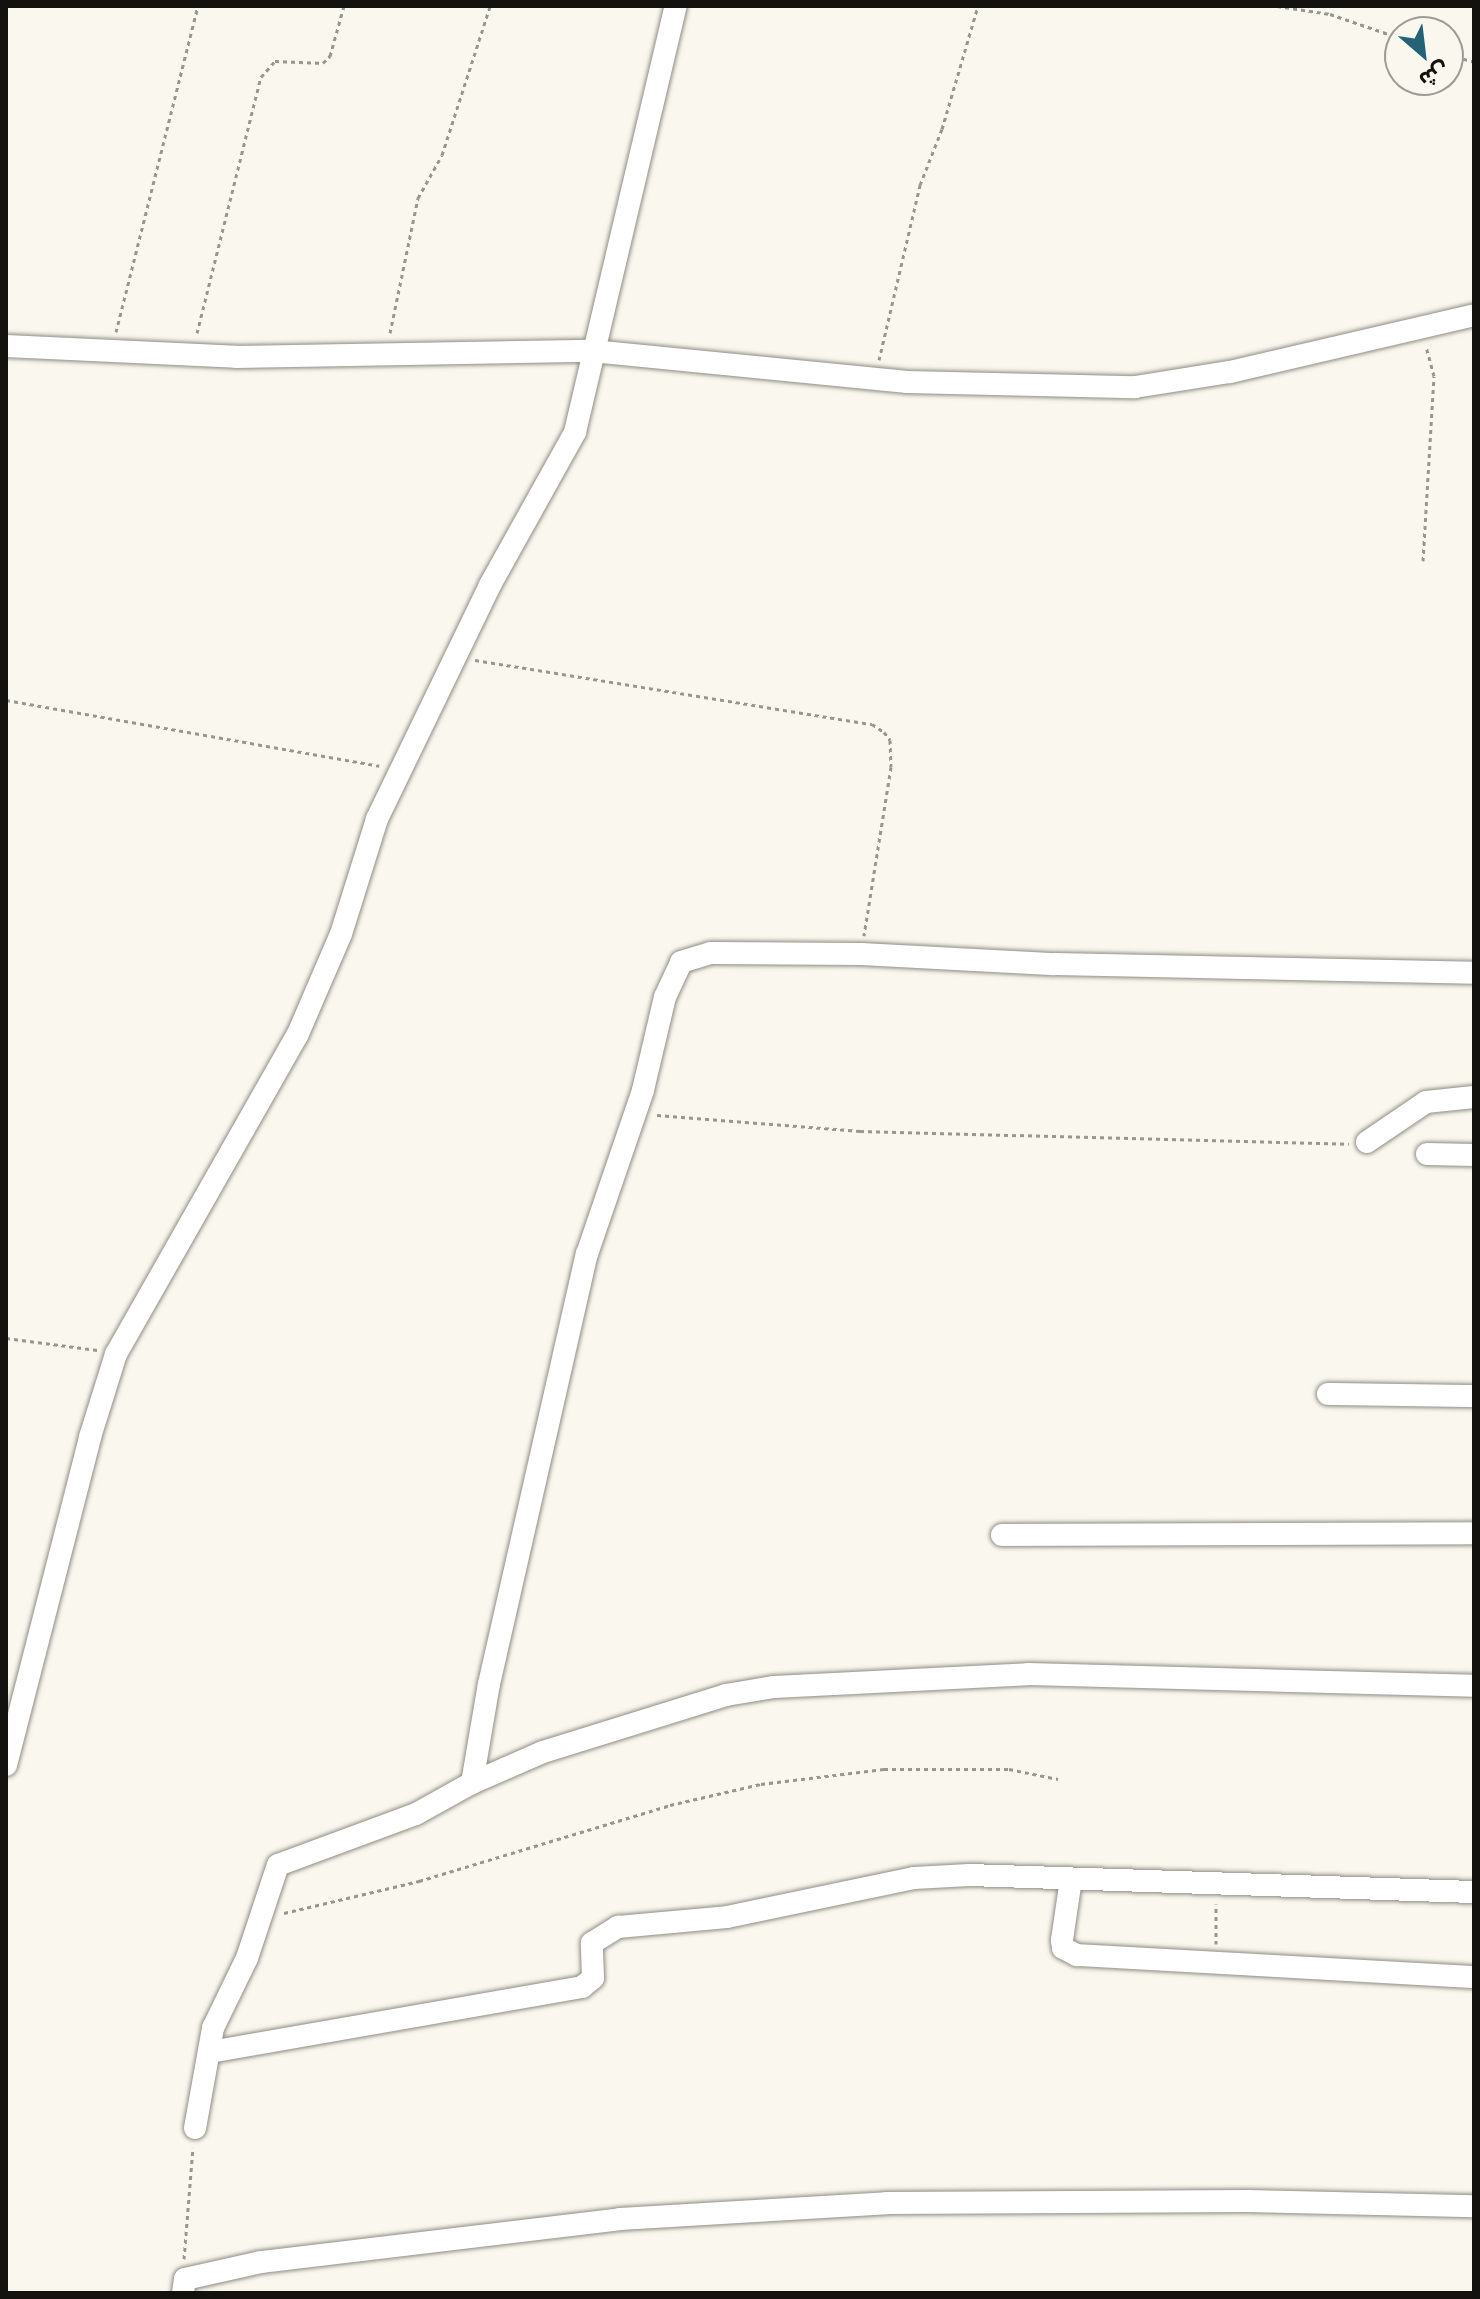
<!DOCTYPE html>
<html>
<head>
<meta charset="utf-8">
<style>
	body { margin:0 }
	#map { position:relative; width:1480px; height:2299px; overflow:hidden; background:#faf7ee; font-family:"IBM Plex Sans","Noto Sans Arabic",sans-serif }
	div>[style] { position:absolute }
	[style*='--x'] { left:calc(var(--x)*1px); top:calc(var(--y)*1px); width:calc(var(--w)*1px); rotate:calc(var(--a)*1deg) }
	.path>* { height:3px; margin-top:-1.5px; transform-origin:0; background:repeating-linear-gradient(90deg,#98968f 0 4px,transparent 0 8px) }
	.roads { filter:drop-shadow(0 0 2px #8f8c84) drop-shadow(0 0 2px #8f8c84) }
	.minor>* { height:22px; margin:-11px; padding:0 11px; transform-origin:11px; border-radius:11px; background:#fff }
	span { translate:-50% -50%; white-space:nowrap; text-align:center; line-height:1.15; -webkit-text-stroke:6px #faf7ee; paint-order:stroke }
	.frame { position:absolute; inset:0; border:8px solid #13120f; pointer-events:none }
	.north { position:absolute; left:1384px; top:16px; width:80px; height:80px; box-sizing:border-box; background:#faf7ee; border:2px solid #9e9b95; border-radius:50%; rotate:152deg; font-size:22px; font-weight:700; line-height:32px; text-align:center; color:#13120f }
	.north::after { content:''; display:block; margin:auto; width:28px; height:36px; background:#236277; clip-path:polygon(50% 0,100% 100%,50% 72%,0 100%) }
</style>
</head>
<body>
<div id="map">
	<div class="path">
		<div style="--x:1277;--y:6;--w:54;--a:8.6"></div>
		<div style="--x:1330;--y:14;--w:74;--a:18.9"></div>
		<div style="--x:6;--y:8;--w:2;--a:-90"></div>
		<div style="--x:1448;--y:54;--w:27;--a:17"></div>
		<div style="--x:116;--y:332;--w:336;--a:-75.9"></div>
		<div style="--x:197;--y:333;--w:264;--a:-76"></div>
		<div style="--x:261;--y:77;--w:21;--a:-49"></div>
		<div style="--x:275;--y:61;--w:48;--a:2.4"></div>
		<div style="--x:323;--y:63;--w:10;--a:-45"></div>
		<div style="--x:330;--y:56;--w:52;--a:-74.4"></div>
		<div style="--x:390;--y:333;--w:138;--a:-78.3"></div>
		<div style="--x:418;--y:198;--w:49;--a:-60.8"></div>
		<div style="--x:442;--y:155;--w:157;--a:-72.1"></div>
		<div style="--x:879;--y:360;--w:180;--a:-76.8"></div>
		<div style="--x:920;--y:185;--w:60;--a:-68.6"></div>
		<div style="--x:942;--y:129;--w:128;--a:-73.7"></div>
		<div style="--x:1423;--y:561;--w:185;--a:-86.6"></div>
		<div style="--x:1434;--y:376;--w:30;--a:-105"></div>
		<div style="--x:475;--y:660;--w:402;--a:9.2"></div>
		<div style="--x:872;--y:724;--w:14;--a:34"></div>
		<div style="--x:884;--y:732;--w:10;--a:53"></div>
		<div style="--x:890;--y:740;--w:27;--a:88"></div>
		<div style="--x:891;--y:767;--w:171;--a:99.1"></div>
		<div style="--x:6;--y:700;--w:379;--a:10"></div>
		<div style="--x:657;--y:1115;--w:204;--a:4.5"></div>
		<div style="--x:860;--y:1131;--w:489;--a:1.5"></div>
		<div style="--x:6;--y:1338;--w:92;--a:7.5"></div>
		<div style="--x:284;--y:1913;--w:139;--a:-13.3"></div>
		<div style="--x:419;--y:1881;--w:262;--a:-16.8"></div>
		<div style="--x:670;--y:1805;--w:93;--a:-13"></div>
		<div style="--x:761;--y:1784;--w:124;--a:-7"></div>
		<div style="--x:884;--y:1769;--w:125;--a:0"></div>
		<div style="--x:1009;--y:1769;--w:50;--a:11.5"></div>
		<div style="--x:1216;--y:1944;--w:40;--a:-90"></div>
		<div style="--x:184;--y:2259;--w:112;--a:-85.4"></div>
	</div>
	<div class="roads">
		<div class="minor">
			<div style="--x:6;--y:346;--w:230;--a:2.7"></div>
			<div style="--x:236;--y:357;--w:356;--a:-1"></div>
			<div style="--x:592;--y:351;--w:317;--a:5.6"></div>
			<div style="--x:907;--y:382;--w:228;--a:1.3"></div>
			<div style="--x:1135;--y:387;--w:96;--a:-9"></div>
			<div style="--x:1230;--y:372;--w:251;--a:-13.1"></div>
			<div style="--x:1367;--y:1142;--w:71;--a:-34.1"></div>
			<div style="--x:1426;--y:1102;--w:48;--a:-5.9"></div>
			<div style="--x:1427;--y:1154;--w:47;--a:1.2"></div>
			<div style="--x:1328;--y:1394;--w:146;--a:0.8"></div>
			<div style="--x:1002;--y:1535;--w:472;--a:-0.2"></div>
			<div style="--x:6;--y:1765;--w:339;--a:-75.6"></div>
			<div style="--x:90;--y:1437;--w:87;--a:-72.6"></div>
			<div style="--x:116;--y:1354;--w:366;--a:-60.4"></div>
			<div style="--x:297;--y:1036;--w:111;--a:-66.7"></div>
			<div style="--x:341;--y:934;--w:121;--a:-72.6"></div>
			<div style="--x:377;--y:819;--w:260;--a:-64.2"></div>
			<div style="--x:490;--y:585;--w:175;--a:-60.9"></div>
			<div style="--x:575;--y:432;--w:438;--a:-76.7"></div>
			<div style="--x:472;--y:1783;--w:77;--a:-23.6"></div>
			<div style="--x:543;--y:1752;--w:192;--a:-17.3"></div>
			<div style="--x:726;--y:1695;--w:49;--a:-9.5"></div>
			<div style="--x:774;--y:1687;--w:254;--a:-2.9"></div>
			<div style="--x:1028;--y:1674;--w:446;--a:1.5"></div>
			<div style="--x:1071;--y:1879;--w:62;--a:98.4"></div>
			<div style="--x:1062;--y:1940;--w:8;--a:83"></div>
			<div style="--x:1063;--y:1948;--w:16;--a:27"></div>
			<div style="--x:1077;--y:1955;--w:398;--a:3.2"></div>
			<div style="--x:210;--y:2052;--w:378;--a:-9.9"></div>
			<div style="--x:582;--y:1987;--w:14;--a:-39"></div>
			<div style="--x:593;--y:1978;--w:35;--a:-92"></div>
			<div style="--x:592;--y:1943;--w:31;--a:-32"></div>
			<div style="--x:618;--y:1927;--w:109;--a:-5.2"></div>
			<div style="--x:727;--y:1917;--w:191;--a:-11.8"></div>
			<div style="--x:914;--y:1878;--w:55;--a:-3.1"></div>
			<div style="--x:969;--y:1875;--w:505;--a:1.93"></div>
			<div style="--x:195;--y:2128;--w:102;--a:-79.8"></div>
			<div style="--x:213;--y:2028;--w:78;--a:-64.1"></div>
			<div style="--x:247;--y:1958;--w:98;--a:-71.6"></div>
			<div style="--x:278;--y:1865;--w:147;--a:-20.3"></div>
			<div style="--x:416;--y:1814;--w:64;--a:-29"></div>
			<div style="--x:472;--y:1783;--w:100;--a:-80.3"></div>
			<div style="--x:489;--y:1684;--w:441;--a:-77.2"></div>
			<div style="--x:587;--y:1254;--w:173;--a:-71.1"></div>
			<div style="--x:643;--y:1090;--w:96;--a:-76.7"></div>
			<div style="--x:665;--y:997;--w:38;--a:-65"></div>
			<div style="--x:681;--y:962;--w:31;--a:-17"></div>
			<div style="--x:711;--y:953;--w:150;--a:0.4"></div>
			<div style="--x:861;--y:954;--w:194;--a:3"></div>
			<div style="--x:1055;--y:964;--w:419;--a:1.2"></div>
			<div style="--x:183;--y:2293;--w:14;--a:-82"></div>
			<div style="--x:185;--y:2279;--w:78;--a:-12.6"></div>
			<div style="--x:261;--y:2262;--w:362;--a:-6.8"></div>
			<div style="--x:620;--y:2219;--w:267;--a:-3.4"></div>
			<div style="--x:887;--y:2203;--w:360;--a:-0.3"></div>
			<div style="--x:1247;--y:2201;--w:227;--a:1.3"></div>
		</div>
	</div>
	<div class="frame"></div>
	<div class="north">ش</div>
</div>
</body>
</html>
